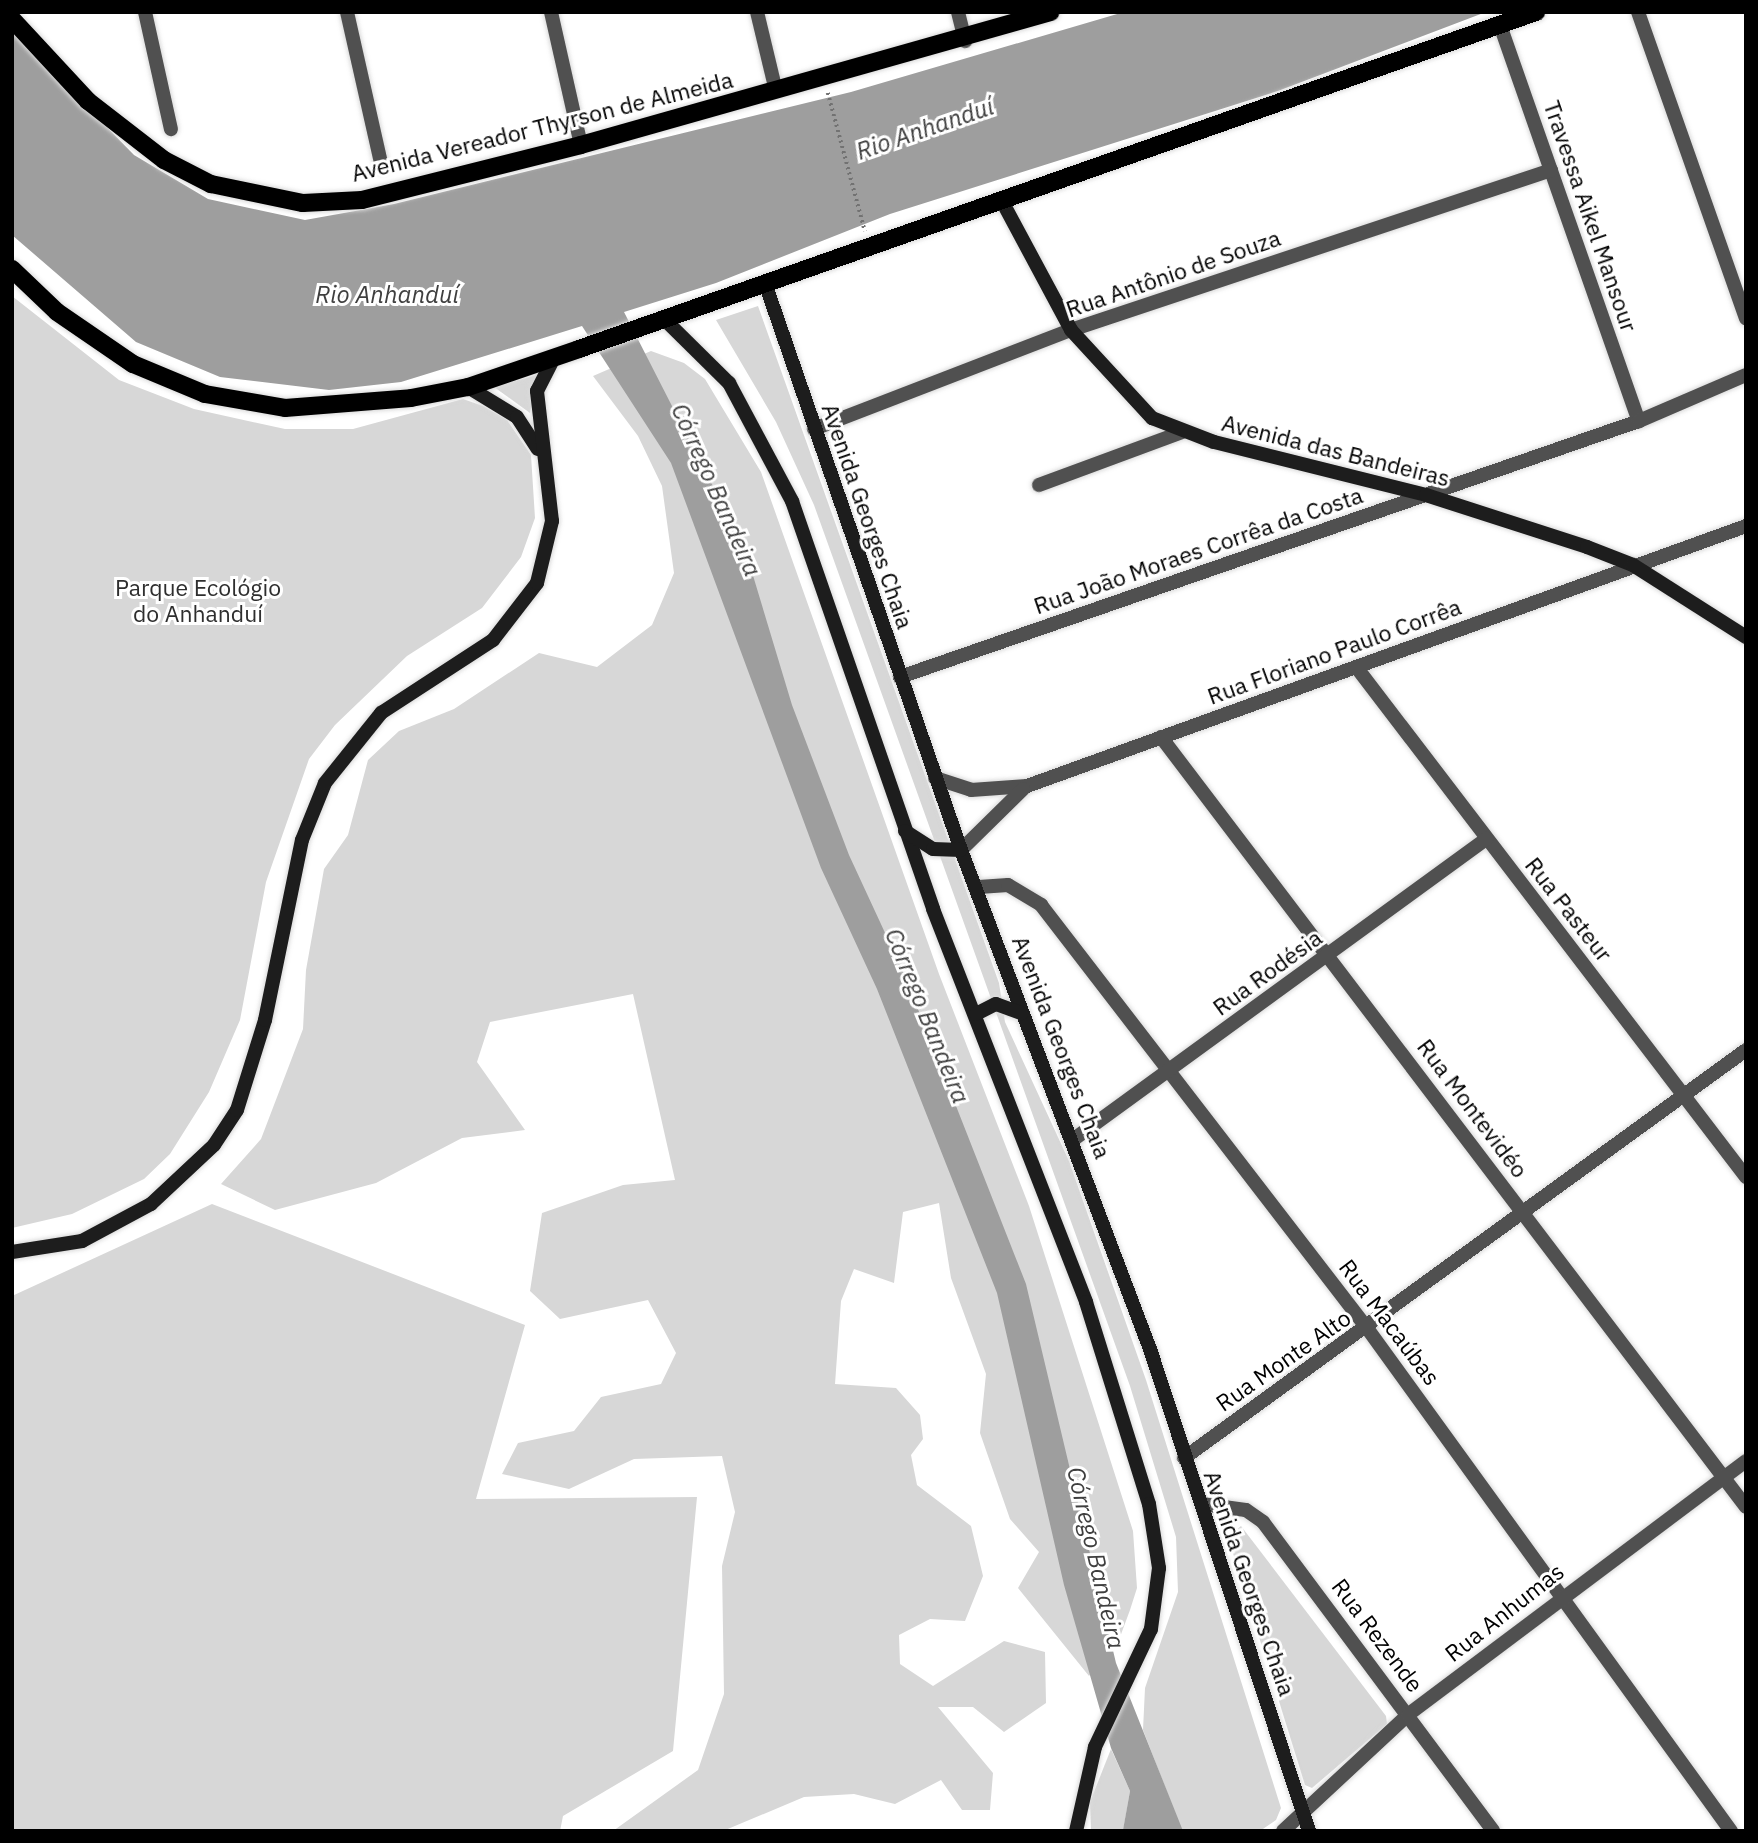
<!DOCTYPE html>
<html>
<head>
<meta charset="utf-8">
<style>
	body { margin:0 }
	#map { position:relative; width:1758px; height:1843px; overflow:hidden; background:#fff; font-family:"IBM Plex Sans",sans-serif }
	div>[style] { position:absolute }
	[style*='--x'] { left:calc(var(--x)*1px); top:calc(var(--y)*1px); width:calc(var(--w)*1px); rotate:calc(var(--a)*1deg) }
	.green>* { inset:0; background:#d7d7d7 }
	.water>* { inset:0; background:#9e9e9e }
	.path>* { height:3.5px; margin-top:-1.75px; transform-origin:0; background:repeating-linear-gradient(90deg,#727272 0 2px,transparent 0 5.5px) }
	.roads { filter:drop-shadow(0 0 2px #dbdbdb) drop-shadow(0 0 2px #dbdbdb) }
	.street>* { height:14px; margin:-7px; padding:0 7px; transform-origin:7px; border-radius:7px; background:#505050 }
	.secondary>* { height:14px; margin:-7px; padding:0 7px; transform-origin:7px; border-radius:7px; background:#1d1d1d }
	.primary>* { height:18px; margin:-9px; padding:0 9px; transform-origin:9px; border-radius:9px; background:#000 }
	span { translate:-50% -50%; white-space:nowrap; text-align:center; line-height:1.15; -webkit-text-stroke:6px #fff; paint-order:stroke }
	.street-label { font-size:23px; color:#000 }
	.park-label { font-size:23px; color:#2e2e2e }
	.water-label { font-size:24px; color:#3f3f3f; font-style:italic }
	.frame { position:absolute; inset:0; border:14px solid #000; pointer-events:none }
</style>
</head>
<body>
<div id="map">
	<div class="green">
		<div style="clip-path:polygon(12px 296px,119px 380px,194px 409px,285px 429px,353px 429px,463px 399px,483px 406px,507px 420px,531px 455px,535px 518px,521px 557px,482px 608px,407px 656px,335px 725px,309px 759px,266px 882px,240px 1020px,209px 1092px,170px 1154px,144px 1179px,72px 1214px,12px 1228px)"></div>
		<div style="clip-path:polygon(758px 306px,999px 983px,1005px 1022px,1069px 1161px,1146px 1380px,1281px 1808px,1276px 1820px,1260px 1831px,1182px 1831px,1143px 1730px,1145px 1688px,1178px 1592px,1176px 1537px,1130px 1386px,814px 505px,776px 422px,716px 320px)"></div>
		<div style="clip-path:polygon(651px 351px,684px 363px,705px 379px,761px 472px,939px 974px,1029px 1206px,1133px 1531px,1137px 1588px,1130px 1610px,1120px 1637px,1089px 1676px,1018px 1588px,1039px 1552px,1010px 1519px,980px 1433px,986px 1374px,951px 1278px,939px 1203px,903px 1212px,894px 1283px,854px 1269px,841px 1301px,835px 1384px,896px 1388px,920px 1415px,923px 1439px,911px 1455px,917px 1485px,971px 1526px,983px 1576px,965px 1621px,930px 1619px,899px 1635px,900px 1664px,933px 1686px,1004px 1641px,1045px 1652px,1046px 1703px,1004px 1732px,973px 1707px,938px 1707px,993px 1773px,990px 1810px,962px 1810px,941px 1780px,895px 1804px,854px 1794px,804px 1797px,723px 1831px,613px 1831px,698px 1770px,724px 1694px,722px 1566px,735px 1512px,722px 1456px,634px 1459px,569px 1489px,502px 1474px,518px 1443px,574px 1431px,601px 1397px,661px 1384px,676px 1353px,648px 1300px,560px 1319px,530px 1291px,542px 1213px,623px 1185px,675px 1180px,633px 994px,490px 1022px,477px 1062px,525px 1130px,462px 1138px,376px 1183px,275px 1210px,221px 1184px,261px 1139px,303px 1029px,306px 970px,324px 869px,348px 835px,368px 760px,399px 731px,454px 709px,539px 653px,597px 667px,652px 625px,674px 573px,662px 486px,638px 436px,593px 376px)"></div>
		<div style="clip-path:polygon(537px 375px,530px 413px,494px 387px)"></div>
		<div style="clip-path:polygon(212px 1204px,525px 1325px,476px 1499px,697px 1497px,673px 1751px,563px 1816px,560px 1831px,12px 1831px,12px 1296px)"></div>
		<div style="clip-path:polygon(1241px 1526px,1386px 1716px,1387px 1724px,1312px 1788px,1305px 1785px,1228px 1537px)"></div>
		<div style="clip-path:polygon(1111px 1749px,1130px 1791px,1123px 1831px,1091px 1831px,1090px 1802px)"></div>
	</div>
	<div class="water">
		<div style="clip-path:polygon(1124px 12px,1486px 12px,1278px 91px,890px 214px,716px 283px,624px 312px,745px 549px,792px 705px,849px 855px,905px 976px,1026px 1284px,1116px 1663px,1183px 1831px,1123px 1830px,1130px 1791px,1111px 1748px,1064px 1585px,997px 1293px,877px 989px,821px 868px,671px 463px,582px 326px,401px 382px,329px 390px,220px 377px,136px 342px,12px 235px,12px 30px,134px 155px,208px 199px,305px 220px,394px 204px,851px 92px)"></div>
	</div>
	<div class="path">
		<div style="--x:828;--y:93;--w:143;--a:75"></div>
	</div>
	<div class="roads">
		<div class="street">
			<div style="--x:145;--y:12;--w:120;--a:77.5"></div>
			<div style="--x:347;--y:12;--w:159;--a:77.3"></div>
			<div style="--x:551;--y:12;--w:136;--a:77.3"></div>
			<div style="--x:757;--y:12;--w:81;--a:76.5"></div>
			<div style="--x:958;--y:12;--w:30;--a:76"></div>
			<div style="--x:1638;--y:12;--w:325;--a:70.6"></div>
			<div style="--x:1500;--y:25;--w:420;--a:70.7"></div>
			<div style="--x:814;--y:429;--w:275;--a:-21.1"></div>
			<div style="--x:1071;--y:330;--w:506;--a:-18.43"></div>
			<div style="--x:1039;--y:485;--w:153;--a:-20.3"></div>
			<div style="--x:1357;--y:668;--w:641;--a:52.61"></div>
			<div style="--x:900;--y:677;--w:782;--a:-19.11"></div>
			<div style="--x:1639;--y:421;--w:116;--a:-23.3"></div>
			<div style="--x:1161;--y:737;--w:967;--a:52.77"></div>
			<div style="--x:935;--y:778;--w:38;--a:18"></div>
			<div style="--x:971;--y:790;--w:56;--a:-4.1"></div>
			<div style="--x:1027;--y:786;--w:765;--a:-19.88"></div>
			<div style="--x:961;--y:850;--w:87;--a:-44.5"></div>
			<div style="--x:979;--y:887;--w:29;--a:-4"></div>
			<div style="--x:1008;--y:885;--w:39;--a:31"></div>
			<div style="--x:1041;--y:905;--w:534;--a:52.38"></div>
			<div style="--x:1367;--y:1328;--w:621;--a:54.11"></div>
			<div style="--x:1074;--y:1139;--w:510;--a:-36.06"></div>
			<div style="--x:1184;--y:1458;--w:694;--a:-35.98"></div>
			<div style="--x:1202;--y:1504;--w:44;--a:7.8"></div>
			<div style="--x:1246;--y:1510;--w:21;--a:35"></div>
			<div style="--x:1263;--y:1522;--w:385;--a:53.3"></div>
			<div style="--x:1283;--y:1831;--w:172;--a:-42.9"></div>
			<div style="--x:1409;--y:1714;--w:421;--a:-36.9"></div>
		</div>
		<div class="secondary">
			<div style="--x:1003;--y:203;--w:144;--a:61.8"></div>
			<div style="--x:1071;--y:330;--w:120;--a:47.4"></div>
			<div style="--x:1152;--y:418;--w:66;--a:21.2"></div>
			<div style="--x:1214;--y:442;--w:219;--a:14"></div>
			<div style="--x:1426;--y:495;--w:169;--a:17.9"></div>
			<div style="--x:1587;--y:547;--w:49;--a:21.4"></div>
			<div style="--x:1633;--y:565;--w:134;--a:32.5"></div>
			<div style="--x:765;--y:283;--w:600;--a:70.93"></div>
			<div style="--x:961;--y:850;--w:534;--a:69.26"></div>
			<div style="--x:1150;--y:1349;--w:508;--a:71.74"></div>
			<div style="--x:663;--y:318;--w:93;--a:44.6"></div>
			<div style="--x:729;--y:383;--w:134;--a:61.9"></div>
			<div style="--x:792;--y:501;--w:432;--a:70.9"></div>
			<div style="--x:933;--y:909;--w:422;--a:68.7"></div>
			<div style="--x:1086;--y:1302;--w:212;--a:72.7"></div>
			<div style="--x:1149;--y:1504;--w:65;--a:81.1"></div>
			<div style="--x:1159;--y:1568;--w:62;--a:97.5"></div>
			<div style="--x:1151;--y:1629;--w:131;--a:115.4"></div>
			<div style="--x:1095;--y:1747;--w:86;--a:102.7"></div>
			<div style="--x:468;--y:387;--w:57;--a:31.5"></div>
			<div style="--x:517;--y:417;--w:38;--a:57"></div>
			<div style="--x:905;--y:831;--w:33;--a:33"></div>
			<div style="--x:933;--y:849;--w:28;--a:2"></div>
			<div style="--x:976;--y:1014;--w:22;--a:-27"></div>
			<div style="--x:996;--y:1004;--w:27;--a:20"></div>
			<div style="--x:12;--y:1252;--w:71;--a:-8.9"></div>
			<div style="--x:82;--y:1241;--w:78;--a:-28.2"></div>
			<div style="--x:151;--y:1204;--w:86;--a:-43.1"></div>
			<div style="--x:214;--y:1145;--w:42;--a:-56.7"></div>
			<div style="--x:237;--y:1110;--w:94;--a:-72.7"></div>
			<div style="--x:265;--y:1020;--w:184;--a:-78.4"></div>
			<div style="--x:302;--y:840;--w:61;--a:-68"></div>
			<div style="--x:325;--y:783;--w:90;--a:-51.3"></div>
			<div style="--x:381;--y:713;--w:134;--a:-33.1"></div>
			<div style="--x:493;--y:640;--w:72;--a:-52.3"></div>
			<div style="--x:537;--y:583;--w:64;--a:-76.4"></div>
			<div style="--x:552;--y:521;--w:131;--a:-96.6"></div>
			<div style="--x:537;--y:391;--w:39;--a:-63"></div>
		</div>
		<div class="primary">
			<div style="--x:12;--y:19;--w:112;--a:47.2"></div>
			<div style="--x:88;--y:101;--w:96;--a:37.8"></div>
			<div style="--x:164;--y:160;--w:53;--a:27.1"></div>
			<div style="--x:211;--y:184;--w:94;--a:11.7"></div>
			<div style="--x:303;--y:203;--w:59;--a:-2.9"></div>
			<div style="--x:362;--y:200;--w:226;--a:-14.1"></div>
			<div style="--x:581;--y:145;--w:488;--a:-15.8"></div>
			<div style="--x:12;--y:269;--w:62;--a:43.7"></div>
			<div style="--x:57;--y:312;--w:92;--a:34.4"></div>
			<div style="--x:133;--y:364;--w:78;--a:22.6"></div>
			<div style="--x:205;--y:394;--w:81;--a:9.9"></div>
			<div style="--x:285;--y:408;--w:126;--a:-4.5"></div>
			<div style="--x:411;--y:398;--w:58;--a:-10.9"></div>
			<div style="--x:468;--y:387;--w:117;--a:-18.9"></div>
			<div style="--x:579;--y:349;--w:1015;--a:-19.4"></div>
		</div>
	</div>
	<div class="street-label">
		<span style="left:542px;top:126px;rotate:-14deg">Avenida Vereador Thyrson de Almeida</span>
		<span style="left:1591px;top:216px;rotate:71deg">Travessa Aikel Mansour</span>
		<span style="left:1173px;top:273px;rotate:-19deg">Rua Antônio de Souza</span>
		<span style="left:1336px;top:450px;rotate:14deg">Avenida das Bandeiras</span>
		<span style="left:868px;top:516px;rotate:71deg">Avenida Georges Chaia</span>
		<span style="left:1198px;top:550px;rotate:-19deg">Rua João Moraes Corrêa da Costa</span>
		<span style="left:1334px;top:651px;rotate:-20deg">Rua Floriano Paulo Corrêa</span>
		<span style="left:1569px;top:909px;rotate:52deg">Rua Pasteur</span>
		<span style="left:1267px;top:972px;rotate:-36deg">Rua Rodésia</span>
		<span style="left:1062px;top:1047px;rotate:69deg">Avenida Georges Chaia</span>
		<span style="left:1473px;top:1108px;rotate:53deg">Rua Montevidéo</span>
		<span style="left:1390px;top:1322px;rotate:53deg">Rua Macaúbas</span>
		<span style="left:1283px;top:1360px;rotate:-35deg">Rua Monte Alto</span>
		<span style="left:1250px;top:1583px;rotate:71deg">Avenida Georges Chaia</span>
		<span style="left:1504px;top:1612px;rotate:-38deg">Rua Anhumas</span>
		<span style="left:1378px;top:1635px;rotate:53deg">Rua Rezende</span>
	</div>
	<div class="park-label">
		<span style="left:198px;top:600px">Parque Ecológio<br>do Anhanduí</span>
	</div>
	<div class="water-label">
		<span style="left:925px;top:129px;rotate:-19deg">Rio Anhanduí</span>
		<span style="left:387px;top:295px">Rio Anhanduí</span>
		<span style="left:716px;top:490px;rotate:66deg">Córrego Bandeira</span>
		<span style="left:927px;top:1016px;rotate:68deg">Córrego Bandeira</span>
		<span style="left:1096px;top:1558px;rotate:77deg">Córrego Bandeira</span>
	</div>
	<div class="frame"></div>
</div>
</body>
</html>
